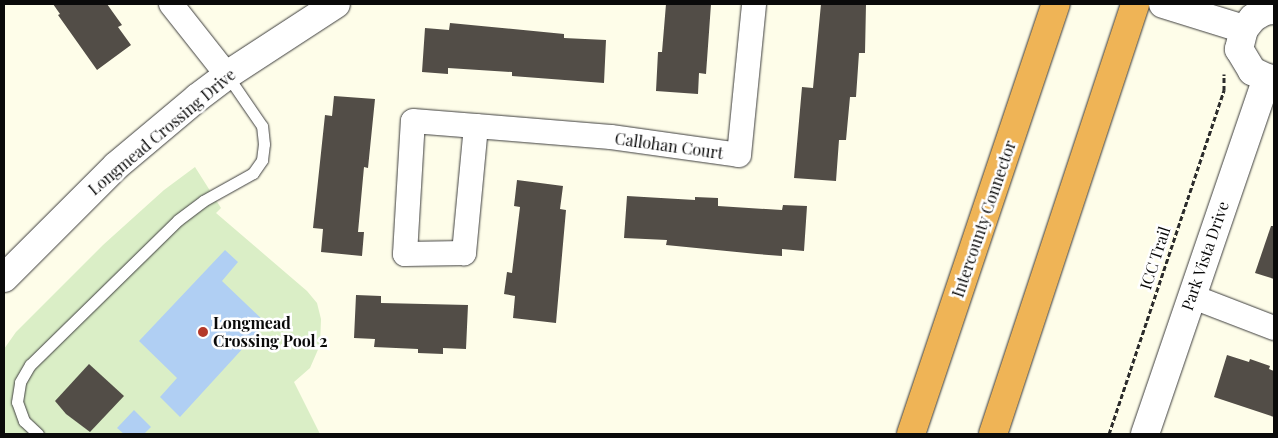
<!DOCTYPE html>
<html>
<head>
<meta charset="utf-8">
<style>
	body { margin:0 }
	#map { position:relative; width:1278px; height:438px; overflow:hidden; background:#fefde9; font-family:"Playfair Display",serif }
	div>[style] { position:absolute }
	[style*='--x'] { left:calc(var(--x)*1px); top:calc(var(--y)*1px); width:calc(var(--w)*1px); rotate:calc(var(--a)*1deg) }
	.pitch>* { inset:0; background:#daeec6 }
	.water>* { inset:0; background:#b0cff3 }
	.building>* { inset:0; background:#524d47 }
	.path>* { height:3px; margin-top:-1.5px; transform-origin:0; background:repeating-linear-gradient(90deg,#2c2c2c 0 5px,transparent 0 7.5px) }
	.roads { filter:drop-shadow(0 0 1px #3d3d3d) drop-shadow(0 0 1px #3d3d3d) }
	.service>* { height:11px; margin:-5.5px; padding:0 5.5px; transform-origin:5.5px; border-radius:5.5px; background:#fff }
	.minor>* { height:24px; margin:-12px; padding:0 12px; transform-origin:12px; border-radius:12px; background:#fff }
	.tertiary>* { height:28px; margin:-14px; padding:0 14px; transform-origin:14px; border-radius:14px; background:#fff }
	.motorway>* { height:28px; margin:-14px; padding:0 14px; transform-origin:14px; border-radius:14px; background:#efb456 }
	.dots>* { width:14px; height:14px; translate:-50% -50%; box-sizing:border-box; border:2px solid #fff; border-radius:50% }
	span { translate:-50% -50%; white-space:nowrap; text-align:center; line-height:1.15; -webkit-text-stroke:5px #fff; paint-order:stroke }
	.street-label { font-size:16px; color:#0a0a0a }
	.poi-label { font-size:16px; color:#0a0a0a; font-weight:700 }
	.left { translate:0 -50%; text-align:left }
	.frame { position:absolute; inset:0; border:5px solid #0a0a0a; pointer-events:none }
</style>
</head>
<body>
<div id="map">
	<div class="pitch">
		<div style="clip-path:polygon(195px 167px,221px 208px,216px 213px,307px 291px,317px 303px,321px 319px,320px 345px,310px 368px,294px 382px,320px 434px,4px 434px,4px 349px,16px 332px,103px 245px,164px 190px)"></div>
	</div>
	<div class="water">
		<div style="clip-path:polygon(225px 250px,238px 262px,222px 281px,266px 323px,180px 417px,160px 397px,177px 378px,139px 341px)"></div>
		<div style="clip-path:polygon(134px 410px,151px 427px,144px 434px,124px 434px,117px 428px)"></div>
	</div>
	<div class="building">
		<div style="clip-path:polygon(53px 4px,107px 4px,122px 25px,118px 27px,131px 45px,97px 70px,58px 15px,60px 14px)"></div>
		<div style="clip-path:polygon(666px 4px,711px 4px,706px 74px,699px 73px,698px 94px,656px 91px,658px 52px,662px 52px)"></div>
		<div style="clip-path:polygon(821px 4px,866px 4px,865px 53px,859px 53px,856px 97px,850px 97px,846px 140px,839px 140px,836px 181px,794px 178px,802px 87px,813px 88px)"></div>
		<div style="clip-path:polygon(450px 23px,564px 34px,564px 38px,606px 40px,604px 83px,512px 76px,512px 72px,448px 68px,448px 74px,422px 72px,425px 28px,449px 30px)"></div>
		<div style="clip-path:polygon(334px 96px,375px 99px,368px 168px,364px 167px,358px 232px,364px 232px,362px 256px,321px 252px,323px 229px,313px 228px,325px 115px,332px 116px)"></div>
		<div style="clip-path:polygon(517px 180px,563px 186px,560px 209px,566px 210px,556px 323px,513px 318px,515px 296px,504px 294px,507px 272px,512px 273px,520px 207px,514px 206px)"></div>
		<div style="clip-path:polygon(627px 196px,695px 200px,695px 197px,718px 198px,718px 206px,782px 210px,783px 205px,807px 206px,804px 251px,782px 249px,782px 256px,757px 254px,666px 245px,667px 240px,624px 238px)"></div>
		<div style="clip-path:polygon(1271px 226px,1274px 226px,1274px 279px,1255px 273px)"></div>
		<div style="clip-path:polygon(356px 295px,381px 296px,381px 303px,468px 305px,466px 349px,443px 348px,443px 354px,418px 353px,418px 349px,374px 347px,375px 339px,354px 338px)"></div>
		<div style="clip-path:polygon(1227px 355px,1249px 362px,1250px 359px,1270px 366px,1269px 369px,1274px 371px,1274px 417px,1214px 397px)"></div>
		<div style="clip-path:polygon(89px 364px,124px 396px,90px 432px,66px 414px,55px 401px)"></div>
	</div>
	<div class="path">
		<div style="--x:1109;--y:434;--w:363;--a:-71.5"></div>
		<div style="--x:1224;--y:90;--w:16;--a:-90"></div>
	</div>
	<div class="roads">
		<div class="service">
			<div style="--x:38;--y:434;--w:19;--a:-137"></div>
			<div style="--x:24;--y:421;--w:20;--a:-110"></div>
			<div style="--x:17;--y:402;--w:20;--a:-81"></div>
			<div style="--x:20;--y:382;--w:20;--a:-60"></div>
			<div style="--x:30;--y:365;--w:207;--a:-44.4"></div>
			<div style="--x:178;--y:220;--w:31;--a:-37"></div>
			<div style="--x:203;--y:201;--w:57;--a:-29.2"></div>
			<div style="--x:253;--y:173;--w:16;--a:-55"></div>
			<div style="--x:262;--y:160;--w:16;--a:-83"></div>
			<div style="--x:264;--y:144;--w:18;--a:-96"></div>
			<div style="--x:262;--y:126;--w:62;--a:-124.5"></div>
		</div>
		<div class="minor">
			<div style="--x:171;--y:4;--w:90;--a:51.7"></div>
			<div style="--x:476;--y:126;--w:128;--a:95.4"></div>
			<div style="--x:464;--y:253;--w:59;--a:179"></div>
			<div style="--x:405;--y:254;--w:133;--a:-86.6"></div>
			<div style="--x:413;--y:121;--w:63;--a:4.5"></div>
			<div style="--x:476;--y:126;--w:135;--a:4.7"></div>
			<div style="--x:611;--y:137;--w:129;--a:8"></div>
			<div style="--x:739;--y:155;--w:152;--a:-84.3"></div>
			<div style="--x:1191;--y:296;--w:89;--a:21.1"></div>
		</div>
		<div class="tertiary">
			<div style="--x:1163;--y:4;--w:85;--a:17.2"></div>
			<div style="--x:1274;--y:10;--w:9;--a:174"></div>
			<div style="--x:1265;--y:11;--w:14;--a:150"></div>
			<div style="--x:1253;--y:18;--w:14;--a:129"></div>
			<div style="--x:1244;--y:29;--w:21;--a:104"></div>
			<div style="--x:1239;--y:49;--w:26;--a:59"></div>
			<div style="--x:1252;--y:71;--w:17;--a:25"></div>
			<div style="--x:1267;--y:78;--w:7;--a:8"></div>
			<div style="--x:4;--y:278;--w:158;--a:-45"></div>
			<div style="--x:116;--y:166;--w:106;--a:-40"></div>
			<div style="--x:197;--y:98;--w:38;--a:-37"></div>
			<div style="--x:227;--y:75;--w:130;--a:-33.1"></div>
			<div style="--x:1145;--y:434;--w:376;--a:-71.1"></div>
		</div>
		<div class="motorway">
			<div style="--x:911;--y:434;--w:454;--a:-71.4"></div>
			<div style="--x:993;--y:434;--w:453;--a:-71.7"></div>
		</div>
	</div>
	<div class="dots">
		<div style="left:203px;top:332px;background:#b43929"></div>
	</div>
	<div class="street-label">
		<span style="left:162px;top:132px;rotate:-40deg">Longmead Crossing Drive</span>
		<span style="left:669px;top:146px;rotate:8deg">Callohan Court</span>
		<span style="left:984px;top:219px;rotate:-71deg">Intercounty Connector</span>
		<span style="left:1205px;top:256px;rotate:-71deg">Park Vista Drive</span>
		<span style="left:1155px;top:258px;rotate:-72deg">ICC Trail</span>
	</div>
	<div class="poi-label">
		<span class="left" style="left:213px;top:332px">Longmead<br>Crossing Pool 2</span>
	</div>
	<div class="frame"></div>
</div>
</body>
</html>
